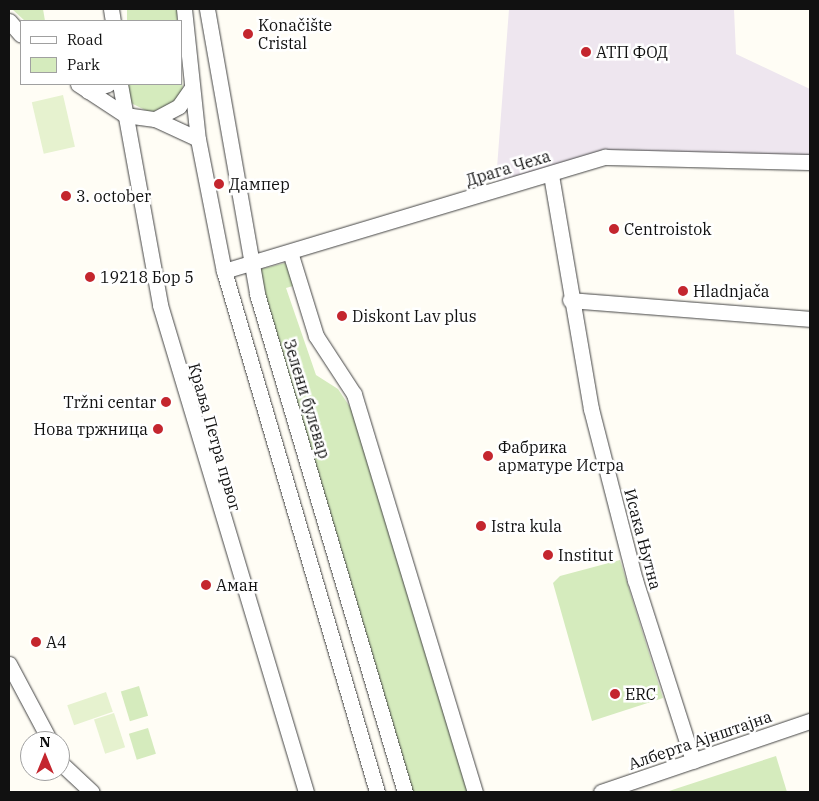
<!DOCTYPE html>
<html>
<head>
<meta charset="utf-8">
<style>
	body { margin:0 }
	#map { position:relative; width:819px; height:801px; overflow:hidden; background:#fffdf5; font-family:"IBM Plex Serif",serif }
	div>[style] { position:absolute }
	[style*='--x'] { left:calc(var(--x)*1px); top:calc(var(--y)*1px); width:calc(var(--w)*1px); rotate:calc(var(--a)*1deg) }
	.industrial>* { inset:0; background:#eee6ef }
	.green>* { inset:0; background:#d5ebbd; transform-origin:0 0 }
	.pitch>* { inset:0; background:#e6f2cf; transform-origin:0 0 }
	.stream>* { height:3px; margin:-1.5px; padding:0 1.5px; transform-origin:1.5px; border-radius:1.5px; background:#b9e0f7 }
	.roads { filter:drop-shadow(0 0 1px #444) drop-shadow(0 0 1px #444) }
	.minor>* { height:15px; margin:-7.5px; padding:0 7.5px; transform-origin:7.5px; border-radius:7.5px; background:#fff }
	.dots>* { width:14px; height:14px; translate:-50% -50%; box-sizing:border-box; border:2px solid #fff; border-radius:50% }
	span { translate:-50% -50%; white-space:nowrap; text-align:center; line-height:1.15; -webkit-text-stroke:5px #fff; paint-order:stroke }
	.poi-label { font-size:16px; color:#111 }
	.left { translate:0 -50%; text-align:left }
	.right { translate:-100% -50%; text-align:right }
	.street-label { font-size:16px; color:#111 }
	.frame { position:absolute; inset:0; border:10px solid #111; pointer-events:none }
	.legend { position:absolute; left:20px; top:20px; width:162px; height:65px; box-sizing:border-box; background:#fff; border:1px solid #a0a0a0; margin:0; padding:6px 9px; list-style:none; font-size:15px; color:#111 }
	.legend li { display:flex; align-items:center; gap:10px; height:25px }
	.legend b { width:25px; border:1px solid #a0a0a0 }
	.north { position:absolute; left:20px; top:731px; width:50px; height:50px; box-sizing:border-box; background:#fff; border:1px solid #a0a0a0; border-radius:50%; rotate:0deg; font-size:14px; font-weight:700; line-height:20px; text-align:center; color:#111 }
	.north::after { content:''; display:block; margin:auto; width:18px; height:22px; background:#c4262e; clip-path:polygon(50% 0,100% 100%,50% 72%,0 100%) }
</style>
</head>
<body>
<div id="map">
	<div class="industrial">
		<div style="clip-path:polygon(509px 9px,734px 9px,736px 54px,810px 89px,810px 157px,601px 154px,496px 181px)"></div>
	</div>
	<div class="green">
		<div style="clip-path:polygon(12px 9px,43px 9px,45px 21px,25px 21px)"></div>
		<div style="left:127px;top:9px;width:50px;height:12px"></div>
		<div style="clip-path:polygon(181px 63px,183px 92px,177px 100px,151px 113px,129px 102px,127px 84px,181px 84px)"></div>
		<div style="clip-path:polygon(285px 263px,294px 276px,293px 286px,286px 288px,316px 375px,338px 389px,352px 410px,469px 792px,413px 792px,260px 293px,261px 269px)"></div>
		<div style="clip-path:polygon(620px 560px,663px 698px,592px 721px,553px 583px,560px 576px)"></div>
		<div style="left:139px;top:686px;width:31px;height:19px;rotate:73deg"></div>
		<div style="left:148px;top:728px;width:27px;height:20px;rotate:73deg"></div>
		<div style="clip-path:polygon(776px 756px,787px 792px,666px 792px)"></div>
	</div>
	<div class="pitch">
		<div style="left:63px;top:95px;width:53px;height:32px;rotate:77deg"></div>
		<div style="left:106px;top:692px;width:21px;height:41px;rotate:71deg"></div>
		<div style="left:114px;top:713px;width:36px;height:21px;rotate:72deg"></div>
	</div>
	<div class="stream">
		<div style="--x:722;--y:792;--w:13;--a:0"></div>
	</div>
	<div class="roads">
		<div class="minor">
			<div style="--x:111;--y:9;--w:12;--a:81"></div>
			<div style="--x:184;--y:9;--w:131;--a:83.9"></div>
			<div style="--x:198;--y:139;--w:135;--a:78.9"></div>
			<div style="--x:224;--y:271;--w:543;--a:73.63"></div>
			<div style="--x:207;--y:9;--w:289;--a:80"></div>
			<div style="--x:257;--y:294;--w:520;--a:73.45"></div>
			<div style="--x:9;--y:21;--w:18;--a:49"></div>
			<div style="--x:78;--y:84;--w:56;--a:33.4"></div>
			<div style="--x:125;--y:115;--w:30;--a:8"></div>
			<div style="--x:155;--y:119;--w:47;--a:24.9"></div>
			<div style="--x:120;--y:84;--w:225;--a:79.7"></div>
			<div style="--x:160;--y:305;--w:508;--a:73.31"></div>
			<div style="--x:88;--y:91;--w:21;--a:-19"></div>
			<div style="--x:155;--y:119;--w:27;--a:-28"></div>
			<div style="--x:179;--y:106;--w:21;--a:-55"></div>
			<div style="--x:551;--y:175;--w:237;--a:80.3"></div>
			<div style="--x:591;--y:409;--w:177;--a:75.6"></div>
			<div style="--x:635;--y:580;--w:190;--a:72.2"></div>
			<div style="--x:290;--y:252;--w:88;--a:72.8"></div>
			<div style="--x:316;--y:336;--w:69;--a:56.8"></div>
			<div style="--x:354;--y:394;--w:416;--a:73.1"></div>
			<div style="--x:224;--y:271;--w:398;--a:-16.7"></div>
			<div style="--x:605;--y:157;--w:205;--a:1.4"></div>
			<div style="--x:570;--y:300;--w:241;--a:4.5"></div>
			<div style="--x:9;--y:664;--w:87;--a:62"></div>
			<div style="--x:64;--y:766;--w:38;--a:43"></div>
			<div style="--x:601;--y:792;--w:221;--a:-18.8"></div>
		</div>
	</div>
	<div class="dots">
		<div style="left:248px;top:34px;background:#c4262e"></div>
		<div style="left:586px;top:52px;background:#c4262e"></div>
		<div style="left:219px;top:184px;background:#c4262e"></div>
		<div style="left:66px;top:196px;background:#c4262e"></div>
		<div style="left:614px;top:229px;background:#c4262e"></div>
		<div style="left:90px;top:277px;background:#c4262e"></div>
		<div style="left:683px;top:291px;background:#c4262e"></div>
		<div style="left:342px;top:316px;background:#c4262e"></div>
		<div style="left:166px;top:402px;background:#c4262e"></div>
		<div style="left:158px;top:429px;background:#c4262e"></div>
		<div style="left:488px;top:456px;background:#c4262e"></div>
		<div style="left:481px;top:526px;background:#c4262e"></div>
		<div style="left:548px;top:555px;background:#c4262e"></div>
		<div style="left:206px;top:585px;background:#c4262e"></div>
		<div style="left:36px;top:642px;background:#c4262e"></div>
		<div style="left:615px;top:694px;background:#c4262e"></div>
	</div>
	<div class="poi-label">
		<span class="left" style="left:258px;top:34px">Konačište<br>Cristal</span>
		<span class="left" style="left:596px;top:52px">АТП ФОД</span>
		<span class="left" style="left:229px;top:184px">Дампер</span>
		<span class="left" style="left:76px;top:196px">3. october</span>
		<span class="left" style="left:624px;top:229px">Centroistok</span>
		<span class="left" style="left:100px;top:277px">19218 Бор 5</span>
		<span class="left" style="left:693px;top:291px">Hladnjača</span>
		<span class="left" style="left:352px;top:316px">Diskont Lav plus</span>
		<span class="right" style="left:156px;top:402px">Tržni centar</span>
		<span class="right" style="left:148px;top:429px">Нова тржница</span>
		<span class="left" style="left:498px;top:456px">Фабрика<br>арматуре Истра</span>
		<span class="left" style="left:491px;top:526px">Istra kula</span>
		<span class="left" style="left:558px;top:555px">Institut</span>
		<span class="left" style="left:216px;top:585px">Аман</span>
		<span class="left" style="left:46px;top:642px">A4</span>
		<span class="left" style="left:625px;top:694px">ERC</span>
	</div>
	<div class="street-label">
		<span style="left:508px;top:168px;rotate:-17deg">Драга Чеха</span>
		<span style="left:307px;top:399px;rotate:73deg">Зелени булевар</span>
		<span style="left:215px;top:437px;rotate:74deg">Краља Петра првог</span>
		<span style="left:643px;top:539px;rotate:75deg">Исака Њутна</span>
		<span style="left:700px;top:740px;rotate:-19deg">Алберта Ајнштајна</span>
	</div>
	<div class="frame"></div>
	<ul class="legend">
	<li><b style="height:6px;background:#fff"></b>Road</li>
	<li><b style="height:14px;background:#d5ebbd"></b>Park</li>
	</ul>
	<div class="north">N</div>
</div>
</body>
</html>
